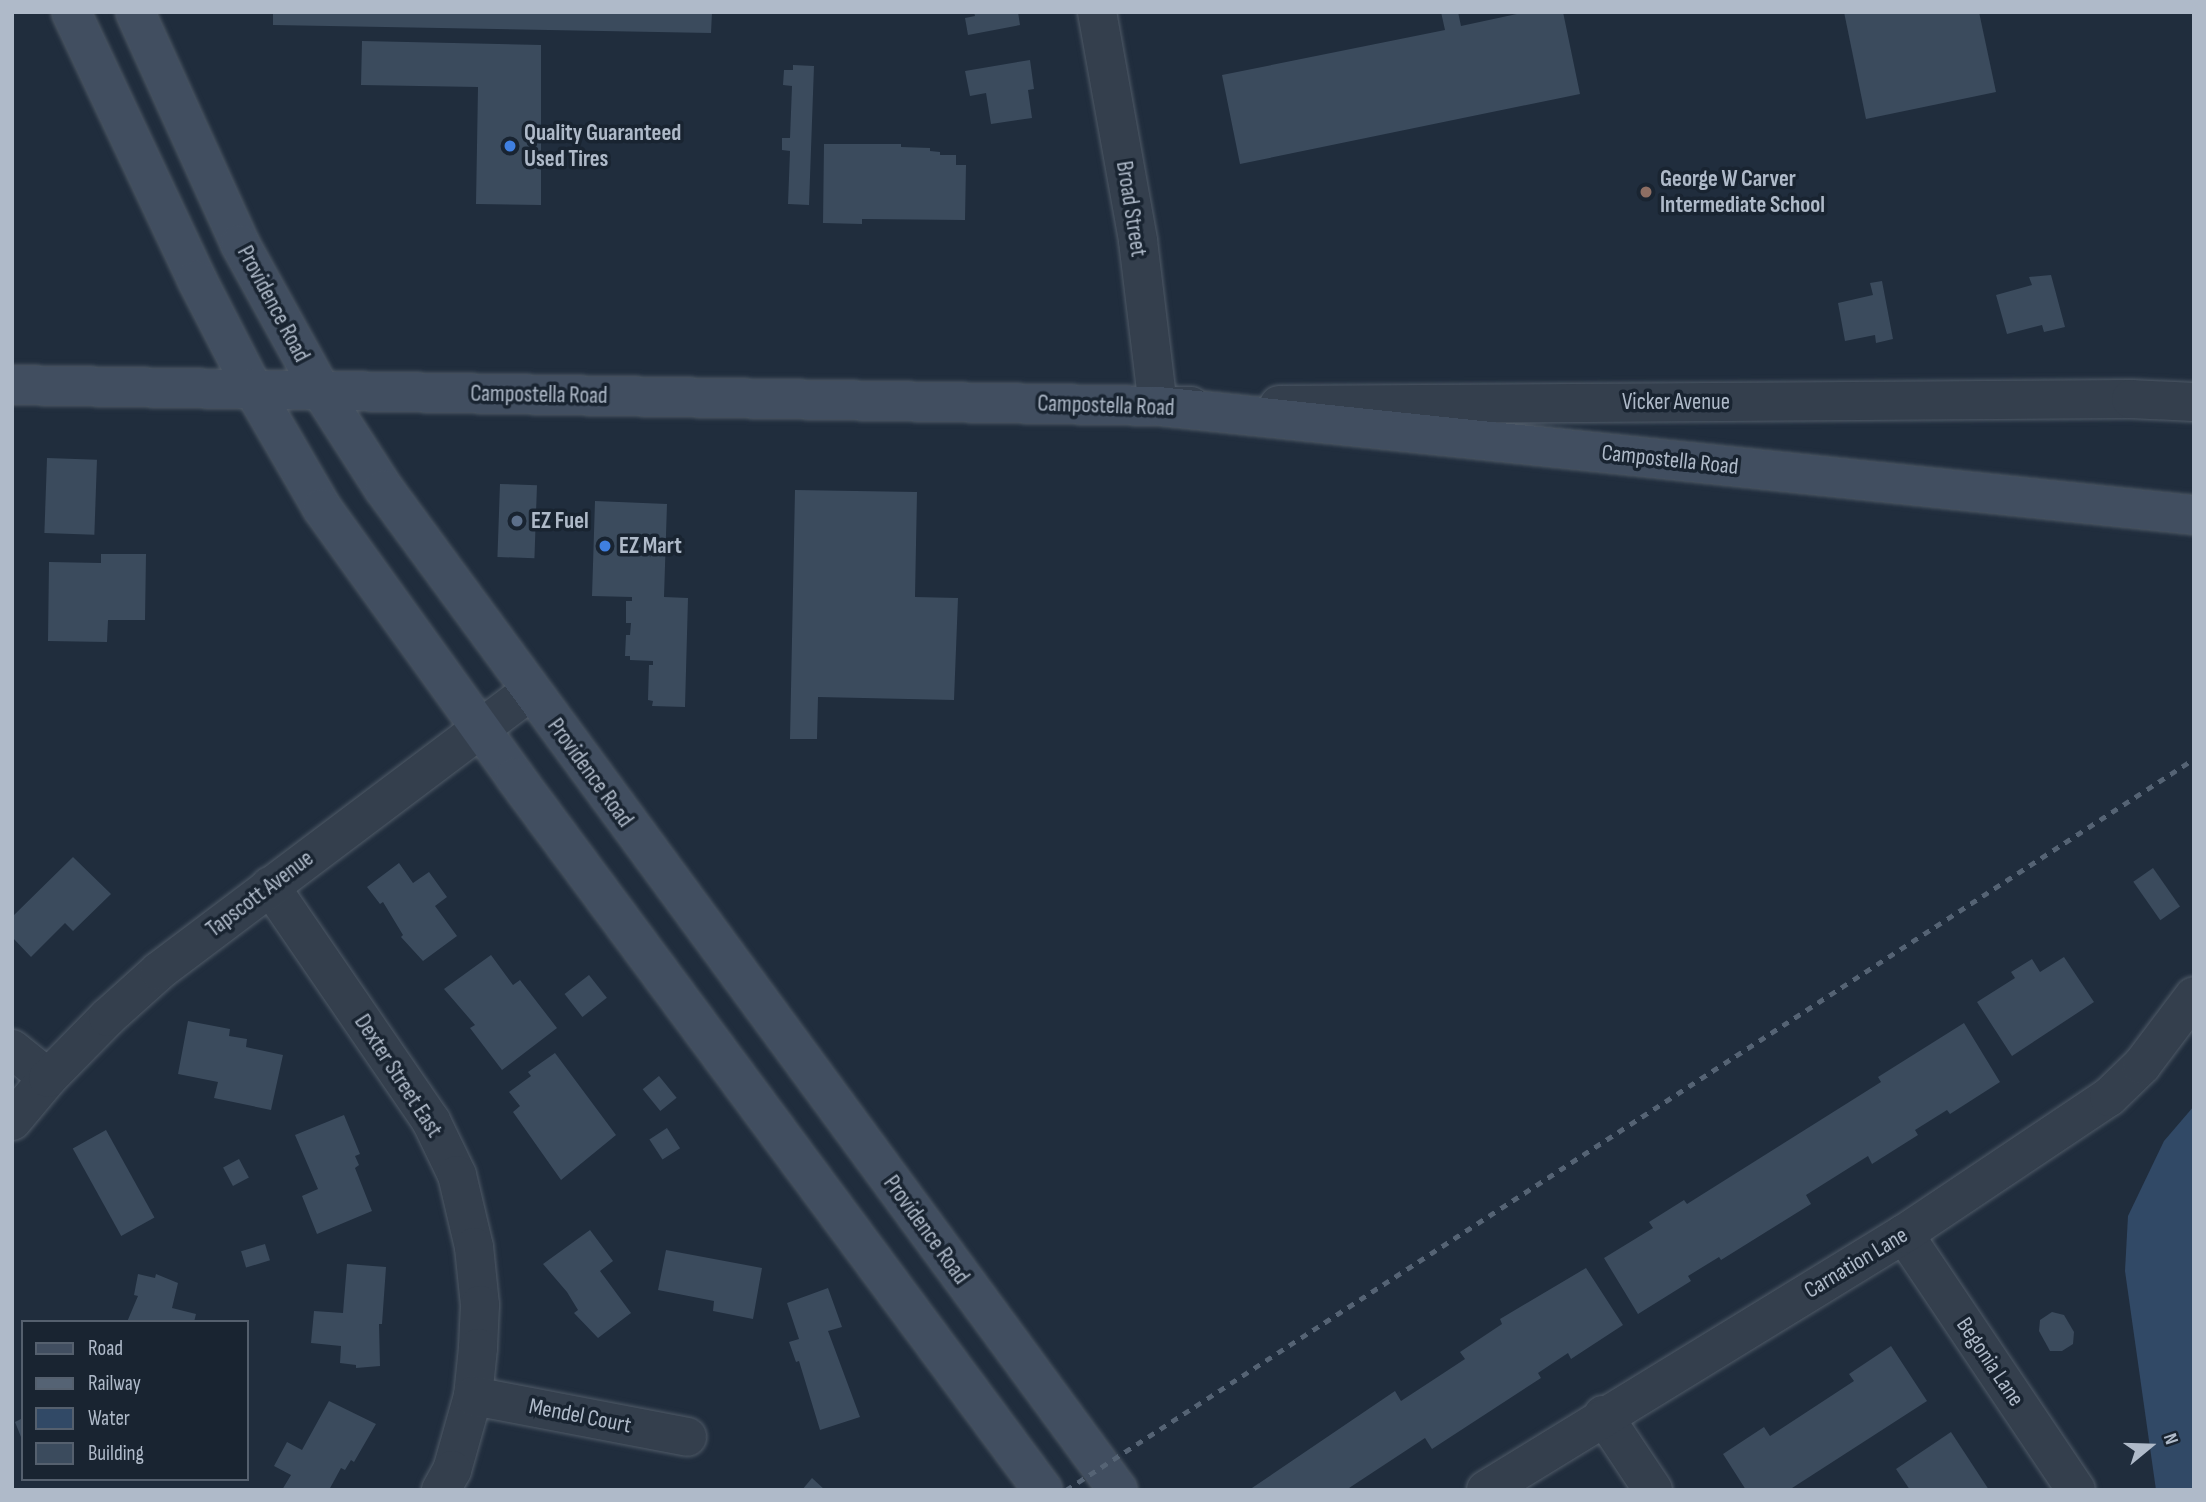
<!DOCTYPE html>
<html>
<head>
<meta charset="utf-8">
<style>
	body { margin:0 }
	#map { position:relative; width:2206px; height:1502px; overflow:hidden; background:#202d3d; font-family:"Sofia Sans Condensed",sans-serif }
	div>[style] { position:absolute }
	[style*='--x'] { left:calc(var(--x)*1px); top:calc(var(--y)*1px); width:calc(var(--w)*1px); rotate:calc(var(--a)*1deg) }
	.water>* { inset:0; background:#314966 }
	.building>* { inset:0; background:#3b4b5d; transform-origin:0 0 }
	.roads { filter:drop-shadow(0 0 2px #4f5a67) drop-shadow(0 0 2px #4f5a67) }
	.minor>* { height:38px; margin:-19px; padding:0 19px; transform-origin:19px; border-radius:19px; background:#343f4d }
	.secondary>* { height:38px; margin:-19px; padding:0 19px; transform-origin:19px; border-radius:19px; background:#414e60 }
	.rail>* { height:5px; margin-top:-2.5px; transform-origin:0; background:repeating-linear-gradient(90deg,#556374 0 7px,transparent 0 14px) }
	.dots>* { width:19px; height:19px; translate:-50% -50%; box-sizing:border-box; border:4px solid #192431; border-radius:50% }
	span { translate:-50% -50%; white-space:nowrap; text-align:center; line-height:1.15; -webkit-text-stroke:7px #192431; paint-order:stroke }
	.poi-label { font-size:23px; color:#afbac9; font-weight:700 }
	.left { translate:0 -50%; text-align:left }
	.street-label { font-size:23px; color:#afbac9 }
	.frame { position:absolute; inset:0; border:14px solid #afbac9; pointer-events:none }
	.legend { position:absolute; left:21px; top:1320px; width:228px; height:161px; box-sizing:border-box; background:#192431; border:2px solid #55606e; margin:0; padding:9px 12px; list-style:none; font-size:21px; color:#afbac9 }
	.legend li { display:flex; align-items:center; gap:14px; height:35px }
	.legend b { width:35px; border:2px solid #55606e }
	.north { position:absolute; left:2115px; top:1411px; width:70px; height:70px; -webkit-text-stroke:5px #192431; paint-order:stroke; rotate:71deg; font-size:19px; font-weight:700; line-height:28px; text-align:center; color:#afbac9 }
	.north::after { content:''; display:block; margin:auto; width:24px; height:32px; background:#afbac9; clip-path:polygon(50% 0,100% 100%,50% 72%,0 100%) }
</style>
</head>
<body>
<div id="map">
	<div class="water">
		<div style="clip-path:polygon(2194px 1106px,2194px 1490px,2156px 1490px,2125px 1271px,2128px 1216px,2164px 1141px)"></div>
	</div>
	<div class="building">
		<div style="clip-path:polygon(273px 12px,712px 12px,711px 33px,273px 25px)"></div>
		<div style="clip-path:polygon(974px 12px,1018px 12px,1020px 25px,968px 35px,965px 18px,975px 16px)"></div>
		<div style="clip-path:polygon(1441px 12px,1458px 12px,1461px 26px,1526px 12px,1563px 12px,1580px 94px,1240px 164px,1222px 75px,1445px 30px)"></div>
		<div style="clip-path:polygon(1844px 12px,1979px 12px,1996px 92px,1866px 119px)"></div>
		<div style="clip-path:polygon(362px 41px,541px 45px,541px 205px,476px 204px,478px 87px,361px 85px)"></div>
		<div style="clip-path:polygon(1030px 60px,1034px 89px,1028px 90px,1032px 118px,991px 124px,986px 93px,970px 96px,965px 71px)"></div>
		<div style="clip-path:polygon(793px 65px,814px 66px,809px 205px,788px 204px,790px 151px,782px 150px,782px 138px,790px 138px,792px 86px,783px 85px,784px 70px,793px 70px)"></div>
		<div style="clip-path:polygon(824px 144px,901px 144px,901px 147px,930px 148px,930px 151px,940px 152px,940px 155px,956px 155px,956px 165px,966px 165px,965px 220px,862px 219px,862px 224px,823px 223px)"></div>
		<div style="clip-path:polygon(2051px 275px,2065px 327px,2044px 332px,2042px 325px,2007px 334px,1996px 295px,2032px 285px,2029px 277px)"></div>
		<div style="clip-path:polygon(1882px 281px,1893px 339px,1876px 343px,1875px 335px,1845px 341px,1838px 303px,1873px 295px,1870px 283px)"></div>
		<div style="left:47px;top:458px;width:50px;height:75px;rotate:2deg"></div>
		<div style="left:500px;top:484px;width:37px;height:73px;rotate:2deg"></div>
		<div style="clip-path:polygon(795px 490px,917px 492px,915px 597px,958px 598px,954px 700px,818px 697px,817px 739px,790px 739px)"></div>
		<div style="clip-path:polygon(595px 501px,667px 504px,664px 597px,688px 598px,685px 707px,652px 706px,653px 701px,648px 700px,649px 665px,653px 665px,653px 661px,630px 660px,630px 656px,625px 656px,626px 635px,630px 635px,631px 623px,626px 623px,626px 601px,632px 601px,632px 597px,592px 596px)"></div>
		<div style="clip-path:polygon(101px 554px,146px 554px,145px 620px,108px 620px,107px 642px,48px 641px,49px 562px,101px 563px)"></div>
		<div style="clip-path:polygon(73px 857px,111px 894px,73px 931px,65px 923px,31px 957px,12px 937px,12px 917px)"></div>
		<div style="clip-path:polygon(399px 863px,413px 883px,429px 872px,447px 897px,435px 906px,457px 936px,423px 961px,401px 937px,403px 935px,383px 902px,380px 904px,367px 887px)"></div>
		<div style="left:2153px;top:868px;width:47px;height:24px;rotate:55deg"></div>
		<div style="clip-path:polygon(491px 955px,513px 985px,520px 980px,557px 1028px,502px 1070px,470px 1028px,475px 1025px,444px 989px)"></div>
		<div style="clip-path:polygon(2064px 957px,2094px 1002px,2012px 1056px,1977px 1002px,2015px 978px,2011px 972px,2032px 959px,2040px 972px)"></div>
		<div style="left:589px;top:975px;width:29px;height:31px;rotate:52deg"></div>
		<div style="clip-path:polygon(188px 1021px,230px 1029px,229px 1036px,247px 1039px,246px 1047px,283px 1055px,271px 1110px,214px 1098px,218px 1082px,178px 1074px)"></div>
		<div style="clip-path:polygon(1964px 1023px,2000px 1082px,1950px 1114px,1947px 1110px,1915px 1130px,1918px 1135px,1872px 1164px,1868px 1156px,1806px 1195px,1811px 1204px,1721px 1260px,1719px 1257px,1688px 1276px,1691px 1281px,1638px 1314px,1604px 1258px,1653px 1228px,1649px 1222px,1684px 1200px,1687px 1204px,1881px 1082px,1878px 1077px)"></div>
		<div style="clip-path:polygon(555px 1053px,616px 1135px,561px 1180px,513px 1112px,520px 1106px,509px 1092px,531px 1076px,528px 1072px)"></div>
		<div style="left:659px;top:1076px;width:28px;height:21px;rotate:51deg"></div>
		<div style="clip-path:polygon(344px 1115px,360px 1154px,355px 1156px,359px 1165px,355px 1168px,372px 1211px,317px 1234px,302px 1196px,318px 1189px,295px 1135px)"></div>
		<div style="left:667px;top:1128px;width:24px;height:21px;rotate:57deg"></div>
		<div style="left:106px;top:1130px;width:100px;height:38px;rotate:61deg"></div>
		<div style="left:239px;top:1159px;width:21px;height:18px;rotate:62deg"></div>
		<div style="clip-path:polygon(590px 1230px,613px 1261px,600px 1271px,631px 1313px,598px 1338px,574px 1313px,578px 1310px,567px 1292px,543px 1264px)"></div>
		<div style="left:265px;top:1244px;width:17px;height:25px;rotate:73deg"></div>
		<div style="clip-path:polygon(666px 1250px,762px 1268px,753px 1319px,713px 1311px,714px 1301px,658px 1290px)"></div>
		<div style="clip-path:polygon(347px 1264px,386px 1267px,382px 1324px,379px 1324px,380px 1366px,356px 1368px,356px 1365px,340px 1363px,341px 1346px,311px 1343px,314px 1311px,343px 1313px)"></div>
		<div style="clip-path:polygon(1586px 1268px,1623px 1325px,1571px 1359px,1568px 1353px,1538px 1373px,1541px 1378px,1432px 1449px,1425px 1438px,1346px 1490px,1249px 1490px,1395px 1391px,1401px 1401px,1465px 1359px,1460px 1352px,1502px 1324px,1500px 1319px)"></div>
		<div style="clip-path:polygon(138px 1274px,155px 1278px,156px 1274px,178px 1283px,172px 1308px,196px 1314px,194px 1322px,127px 1322px,138px 1296px,134px 1295px)"></div>
		<div style="clip-path:polygon(828px 1288px,842px 1327px,828px 1331px,860px 1417px,820px 1430px,799px 1361px,796px 1362px,789px 1342px,799px 1339px,787px 1303px)"></div>
		<div style="clip-path:polygon(2052px 1312px,2064px 1315px,2074px 1332px,2073px 1344px,2062px 1351px,2050px 1351px,2039px 1331px,2040px 1320px)"></div>
		<div style="clip-path:polygon(1891px 1346px,1927px 1401px,1789px 1490px,1746px 1490px,1723px 1454px,1764px 1427px,1770px 1436px,1854px 1381px,1849px 1374px)"></div>
		<div style="clip-path:polygon(329px 1401px,376px 1424px,354px 1462px,351px 1460px,345px 1470px,341px 1468px,329px 1490px,282px 1490px,291px 1475px,274px 1466px,287px 1442px,302px 1450px)"></div>
		<div style="clip-path:polygon(23px 1418px,23px 1442px,15px 1422px)"></div>
		<div style="clip-path:polygon(1951px 1432px,1989px 1490px,1910px 1490px,1896px 1469px)"></div>
		<div style="clip-path:polygon(812px 1478px,825px 1490px,802px 1490px)"></div>
	</div>
	<div class="roads">
		<div class="minor">
			<div style="--x:1097;--y:12;--w:233;--a:79.8"></div>
			<div style="--x:1138;--y:241;--w:166;--a:83.1"></div>
			<div style="--x:1158;--y:406;--w:33;--a:0"></div>
			<div style="--x:1279;--y:405;--w:852;--a:-0.4"></div>
			<div style="--x:2131;--y:399;--w:63;--a:2.7"></div>
			<div style="--x:270;--y:886;--w:285;--a:55.6"></div>
			<div style="--x:431;--y:1121;--w:60;--a:64.3"></div>
			<div style="--x:457;--y:1175;--w:74;--a:76.7"></div>
			<div style="--x:474;--y:1247;--w:58;--a:84.1"></div>
			<div style="--x:480;--y:1305;--w:43;--a:92.7"></div>
			<div style="--x:478;--y:1348;--w:48;--a:95.9"></div>
			<div style="--x:473;--y:1396;--w:77;--a:105.8"></div>
			<div style="--x:452;--y:1470;--w:23;--a:119"></div>
			<div style="--x:12;--y:1049;--w:46;--a:38.9"></div>
			<div style="--x:12;--y:1121;--w:56;--a:-50.1"></div>
			<div style="--x:48;--y:1078;--w:86;--a:-45.5"></div>
			<div style="--x:108;--y:1017;--w:69;--a:-42"></div>
			<div style="--x:159;--y:971;--w:465;--a:-37"></div>
			<div style="--x:1904;--y:1234;--w:308;--a:56.1"></div>
			<div style="--x:473;--y:1396;--w:218;--a:10.8"></div>
			<div style="--x:1603;--y:1415;--w:90;--a:56.3"></div>
			<div style="--x:1486;--y:1490;--w:490;--a:-31.5"></div>
			<div style="--x:1904;--y:1234;--w:247;--a:-33.8"></div>
			<div style="--x:2109;--y:1097;--w:46;--a:-44.1"></div>
			<div style="--x:2142;--y:1065;--w:86;--a:-53"></div>
		</div>
		<div class="secondary">
			<div style="--x:71;--y:12;--w:296;--a:64.8"></div>
			<div style="--x:197;--y:280;--w:123;--a:62.8"></div>
			<div style="--x:253;--y:389;--w:138;--a:59.9"></div>
			<div style="--x:322;--y:508;--w:331;--a:54.3"></div>
			<div style="--x:515;--y:777;--w:887;--a:53.48"></div>
			<div style="--x:135;--y:12;--w:255;--a:65.6"></div>
			<div style="--x:240;--y:244;--w:168;--a:61.1"></div>
			<div style="--x:321;--y:391;--w:117;--a:57.3"></div>
			<div style="--x:384;--y:489;--w:1241;--a:53.75"></div>
			<div style="--x:12;--y:385;--w:1146;--a:1.05"></div>
			<div style="--x:1158;--y:406;--w:1042;--a:6.01"></div>
		</div>
	</div>
	<div class="rail">
		<div style="--x:1066;--y:1490;--w:1344;--a:-32.95"></div>
	</div>
	<div class="dots">
		<div style="left:510px;top:146px;background:#3f7fe0"></div>
		<div style="left:1646px;top:192px;background:#8d6e63"></div>
		<div style="left:517px;top:521px;background:#5c6f8a"></div>
		<div style="left:605px;top:546px;background:#3f7fe0"></div>
	</div>
	<div class="poi-label">
		<span class="left" style="left:524px;top:146px">Quality Guaranteed<br>Used Tires</span>
		<span class="left" style="left:1660px;top:192px">George W Carver<br>Intermediate School</span>
		<span class="left" style="left:531px;top:521px">EZ Fuel</span>
		<span class="left" style="left:619px;top:546px">EZ Mart</span>
	</div>
	<div class="street-label">
		<span style="left:1131px;top:209px;rotate:81deg">Broad Street</span>
		<span style="left:273px;top:304px;rotate:62deg">Providence Road</span>
		<span style="left:539px;top:395px;rotate:1deg">Campostella Road</span>
		<span style="left:1676px;top:402px">Vicker Avenue</span>
		<span style="left:1106px;top:406px;rotate:2deg">Campostella Road</span>
		<span style="left:1670px;top:460px;rotate:6deg">Campostella Road</span>
		<span style="left:590px;top:773px;rotate:54deg">Providence Road</span>
		<span style="left:260px;top:894px;rotate:-37deg">Tapscott Avenue</span>
		<span style="left:398px;top:1076px;rotate:57deg">Dexter Street East</span>
		<span style="left:926px;top:1230px;rotate:54deg">Providence Road</span>
		<span style="left:1856px;top:1263px;rotate:-31deg">Carnation Lane</span>
		<span style="left:1990px;top:1362px;rotate:56deg">Begonia Lane</span>
		<span style="left:580px;top:1416px;rotate:11deg">Mendel Court</span>
	</div>
	<div class="frame"></div>
	<ul class="legend">
	<li><b style="height:9px;background:#414e60"></b>Road</li>
	<li><b style="height:9px;background:#556374"></b>Railway</li>
	<li><b style="height:19px;background:#314966"></b>Water</li>
	<li><b style="height:19px;background:#3b4b5d"></b>Building</li>
	</ul>
	<div class="north">N</div>
</div>
</body>
</html>
